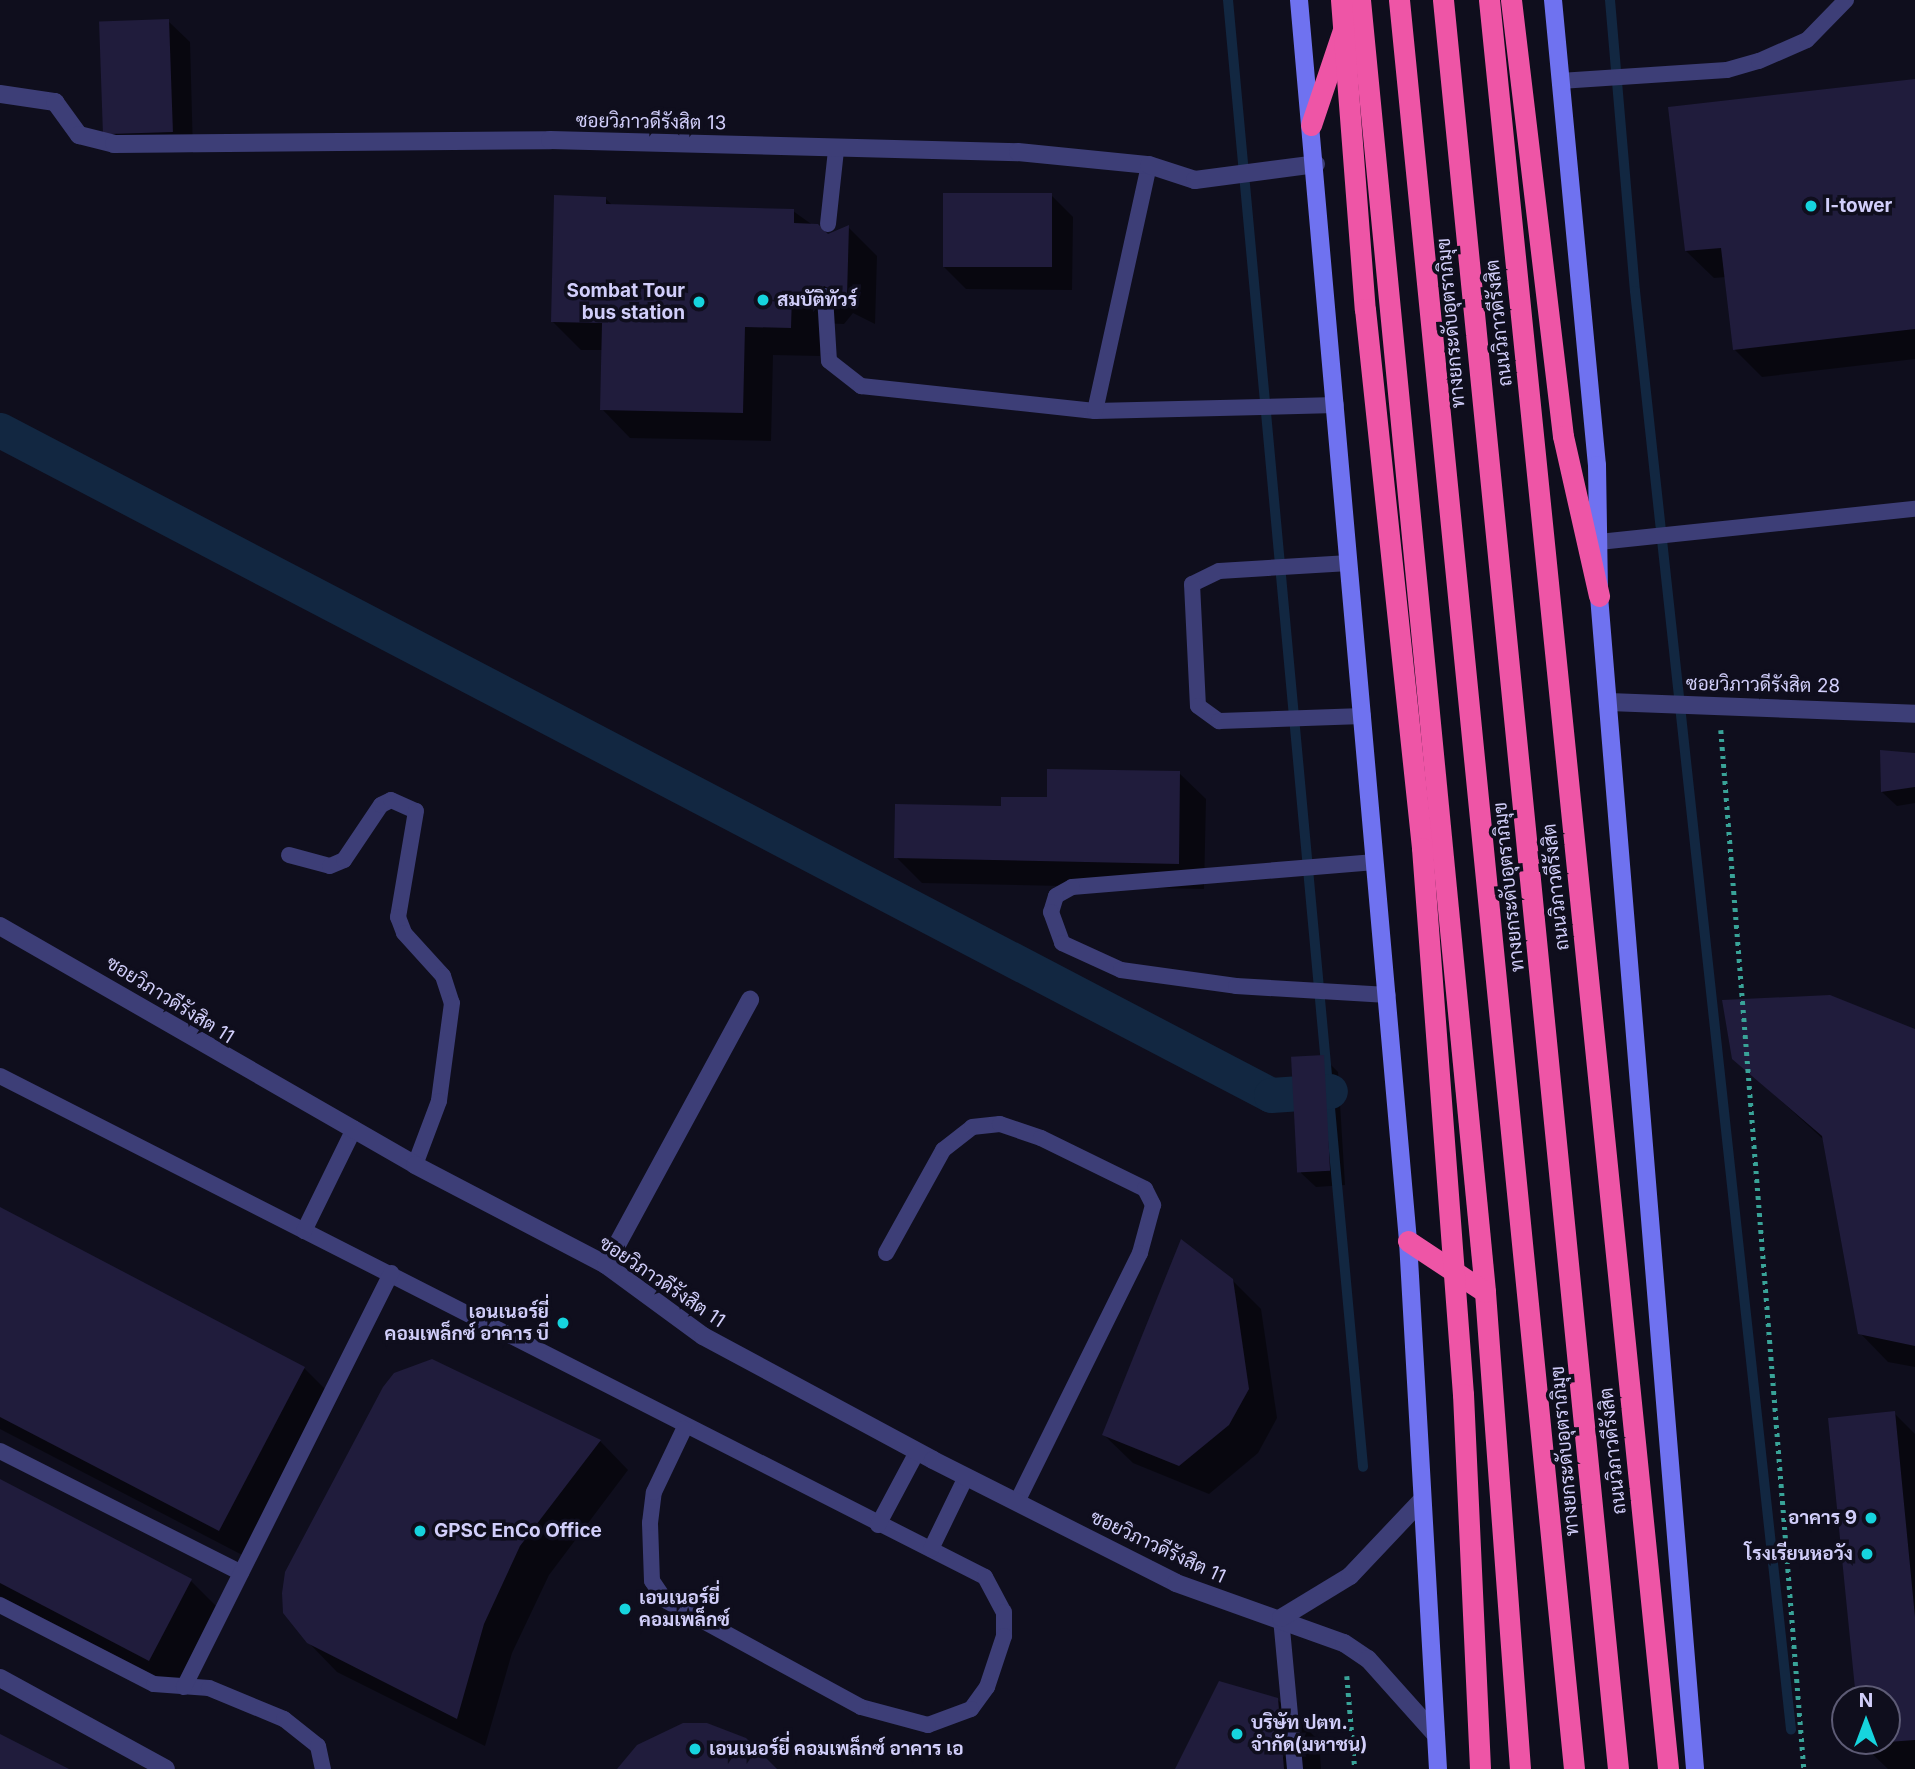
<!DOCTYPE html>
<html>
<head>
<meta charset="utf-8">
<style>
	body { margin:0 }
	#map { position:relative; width:1915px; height:1769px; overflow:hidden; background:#0f0e1d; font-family:Inter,Sarabun,sans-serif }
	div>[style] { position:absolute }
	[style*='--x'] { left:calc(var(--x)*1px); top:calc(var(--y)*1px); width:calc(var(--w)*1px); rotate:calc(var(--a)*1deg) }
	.shadow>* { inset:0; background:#0007 }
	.stream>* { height:10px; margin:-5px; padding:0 5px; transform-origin:5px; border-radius:5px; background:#122741 }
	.canal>* { height:35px; margin:-17.5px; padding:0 17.5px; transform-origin:17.5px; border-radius:17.5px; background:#122741 }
	.building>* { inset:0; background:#201c3c; transform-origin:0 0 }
	.path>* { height:4.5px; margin-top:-2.25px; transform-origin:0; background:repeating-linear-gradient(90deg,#39a398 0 3.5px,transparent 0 8.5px) }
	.lane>* { height:16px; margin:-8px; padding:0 8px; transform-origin:8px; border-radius:8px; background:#3d3e77 }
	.street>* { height:18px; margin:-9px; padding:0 9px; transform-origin:9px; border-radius:9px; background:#3d3e77 }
	.secondary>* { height:18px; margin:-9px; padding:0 9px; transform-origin:9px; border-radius:9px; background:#6f72f0 }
	.highway>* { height:21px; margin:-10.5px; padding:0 10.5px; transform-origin:10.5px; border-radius:10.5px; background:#ee55a6 }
	.highway-bridge>* { height:21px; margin:-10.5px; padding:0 10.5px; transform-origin:10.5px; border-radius:10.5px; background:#ee55a6 }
	.dots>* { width:19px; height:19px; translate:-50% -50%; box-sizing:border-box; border:4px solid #0f0e1d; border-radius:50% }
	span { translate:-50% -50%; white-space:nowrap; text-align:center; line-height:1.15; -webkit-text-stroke:7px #0f0e1d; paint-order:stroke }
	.street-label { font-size:19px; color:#d1cefa }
	.poi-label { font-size:19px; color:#d1cefa; font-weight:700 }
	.left { translate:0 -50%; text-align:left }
	.right { translate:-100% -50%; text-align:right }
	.north { position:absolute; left:1831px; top:1685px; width:70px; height:70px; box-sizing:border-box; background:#0f0e1d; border:2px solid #5d5b75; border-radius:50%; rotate:0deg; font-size:19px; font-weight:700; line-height:28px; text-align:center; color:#d1cefa }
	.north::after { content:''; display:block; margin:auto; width:24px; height:32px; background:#16d4de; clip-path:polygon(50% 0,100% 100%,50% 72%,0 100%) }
</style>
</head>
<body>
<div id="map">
	<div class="shadow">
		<div style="clip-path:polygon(168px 21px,190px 42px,193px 153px,125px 150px,103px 128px)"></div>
		<div style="clip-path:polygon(1915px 81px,1915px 359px,1762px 377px,1735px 350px,1726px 277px,1714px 278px,1686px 251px)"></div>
		<div style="clip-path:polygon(1051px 195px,1073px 217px,1072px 290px,966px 289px,944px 267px)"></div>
		<div style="clip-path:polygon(605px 198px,613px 206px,793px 211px,828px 236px,848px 227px,877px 256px,875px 324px,853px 313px,844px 324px,820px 323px,820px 356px,773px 355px,771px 441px,630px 438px,602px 409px,603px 350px,581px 350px,552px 321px)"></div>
		<div style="clip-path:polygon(1915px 755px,1915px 803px,1897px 806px,1882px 792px)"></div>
		<div style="clip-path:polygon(1179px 773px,1206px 799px,1204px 889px,922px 883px,896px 857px,1003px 807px)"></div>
		<div style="clip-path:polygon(1915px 1031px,1915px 1367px,1888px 1362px,1860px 1333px,1824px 1140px,1734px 1058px)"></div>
		<div style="clip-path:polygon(1323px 1057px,1338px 1072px,1345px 1185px,1316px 1187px,1301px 1173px)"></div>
		<div style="clip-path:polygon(0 1209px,304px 1368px,333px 1397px,248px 1558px,0 1429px)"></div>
		<div style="clip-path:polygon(1232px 1280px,1261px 1309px,1277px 1418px,1258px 1453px,1209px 1494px,1133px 1463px,1104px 1435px)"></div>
		<div style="clip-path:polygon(1894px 1413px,1915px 1434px,1915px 1769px,1888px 1769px,1862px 1744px,1887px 1741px,1887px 1699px,1858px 1699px)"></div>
		<div style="clip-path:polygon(600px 1441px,628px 1470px,549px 1575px,512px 1653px,485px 1746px,337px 1672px,308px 1642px)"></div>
		<div style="clip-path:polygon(0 1481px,190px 1580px,219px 1609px,178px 1688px,0 1596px)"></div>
		<div style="clip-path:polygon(1277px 1699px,1319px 1741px,1321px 1769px,1177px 1769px)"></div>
	</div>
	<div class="stream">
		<div style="--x:1228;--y:0;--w:1473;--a:84.74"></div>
		<div style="--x:1610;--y:0;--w:292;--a:85.1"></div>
		<div style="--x:1635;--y:291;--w:1447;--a:83.81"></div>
	</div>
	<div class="canal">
		<div style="--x:0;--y:430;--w:1434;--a:27.62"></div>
		<div style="--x:1271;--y:1095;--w:59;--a:-3.9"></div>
	</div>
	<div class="building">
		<div style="left:169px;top:19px;width:113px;height:70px;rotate:88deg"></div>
		<div style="clip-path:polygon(1915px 79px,1915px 329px,1733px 350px,1721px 248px,1685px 251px,1668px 107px)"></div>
		<div style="left:943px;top:193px;width:109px;height:74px"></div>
		<div style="clip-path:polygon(554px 195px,606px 197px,606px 204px,794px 209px,794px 223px,818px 224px,828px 234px,849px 225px,847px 297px,824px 286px,815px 296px,792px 295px,791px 328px,745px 327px,743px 413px,600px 410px,602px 323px,551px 322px)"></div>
		<div style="clip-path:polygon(1880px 750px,1915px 753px,1915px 787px,1881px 792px)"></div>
		<div style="clip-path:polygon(1047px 769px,1180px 771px,1179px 864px,894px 858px,895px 804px,1001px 806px,1001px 797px,1047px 797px)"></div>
		<div style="clip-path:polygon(1830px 995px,1915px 1029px,1915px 1346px,1858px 1334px,1822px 1136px,1732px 1059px,1722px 1000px)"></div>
		<div style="left:1324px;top:1055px;width:116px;height:33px;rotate:87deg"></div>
		<div style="clip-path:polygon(0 1207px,305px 1367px,219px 1531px,0 1417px)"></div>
		<div style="clip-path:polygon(1181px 1239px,1233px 1279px,1249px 1389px,1229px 1425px,1179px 1466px,1102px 1435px)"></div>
		<div style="clip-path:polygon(432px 1359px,601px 1440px,520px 1546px,484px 1624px,457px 1719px,307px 1643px,283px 1613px,282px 1593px,285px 1572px,383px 1387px,394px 1373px)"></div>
		<div style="clip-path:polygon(1895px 1411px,1915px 1617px,1915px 1740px,1861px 1744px,1887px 1741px,1887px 1699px,1856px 1699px,1828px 1418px)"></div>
		<div style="clip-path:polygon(0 1479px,192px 1579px,149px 1661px,0 1583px)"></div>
		<div style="clip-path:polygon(1219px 1681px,1278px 1698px,1284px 1769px,1175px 1769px)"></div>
		<div style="clip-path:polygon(683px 1723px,707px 1723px,746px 1738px,777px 1769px,617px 1769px,637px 1745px)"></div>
		<div style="clip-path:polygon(0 1734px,69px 1769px,0 1769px)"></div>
	</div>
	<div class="path">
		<div style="--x:1721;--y:730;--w:1042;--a:85.43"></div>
		<div style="--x:1347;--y:1676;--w:93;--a:85.1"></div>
	</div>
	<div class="lane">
		<div style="--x:1560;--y:81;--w:167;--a:-3.8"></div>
		<div style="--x:1727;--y:70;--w:33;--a:-16"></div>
		<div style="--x:1759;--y:61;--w:52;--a:-23.6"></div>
		<div style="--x:1807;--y:40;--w:56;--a:-45.7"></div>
		<div style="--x:828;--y:224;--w:74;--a:-83.8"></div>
		<div style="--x:825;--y:296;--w:65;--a:86.5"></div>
		<div style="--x:829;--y:361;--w:41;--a:38"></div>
		<div style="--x:861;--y:386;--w:235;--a:6.1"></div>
		<div style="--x:1095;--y:411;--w:241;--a:-1.4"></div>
		<div style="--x:1095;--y:411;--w:252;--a:-77.6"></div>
		<div style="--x:1599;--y:542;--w:318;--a:-6"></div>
		<div style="--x:1349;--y:563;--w:130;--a:176.5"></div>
		<div style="--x:1219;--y:571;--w:30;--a:154"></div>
		<div style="--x:1192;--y:584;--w:122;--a:87.2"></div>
		<div style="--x:1198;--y:706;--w:26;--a:36"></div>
		<div style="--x:1219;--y:721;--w:144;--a:-2"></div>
		<div style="--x:289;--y:855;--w:42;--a:15"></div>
		<div style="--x:330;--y:866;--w:15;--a:-23"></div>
		<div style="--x:344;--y:860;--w:66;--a:-56.1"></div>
		<div style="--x:381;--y:805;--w:11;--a:-27"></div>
		<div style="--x:391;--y:800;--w:27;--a:24"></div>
		<div style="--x:416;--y:811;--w:108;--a:99.6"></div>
		<div style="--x:398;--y:917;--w:17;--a:69"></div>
		<div style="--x:404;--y:933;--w:58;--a:47.8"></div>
		<div style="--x:443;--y:976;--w:28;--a:72"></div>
		<div style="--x:452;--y:1003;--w:99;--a:97.6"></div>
		<div style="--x:439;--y:1101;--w:68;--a:110.6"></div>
		<div style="--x:1375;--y:862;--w:304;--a:175.3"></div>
		<div style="--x:1072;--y:887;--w:18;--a:151"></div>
		<div style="--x:1056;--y:896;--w:17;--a:107"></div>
		<div style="--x:1051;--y:912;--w:33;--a:70"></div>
		<div style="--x:1062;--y:943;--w:65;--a:24.6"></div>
		<div style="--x:1121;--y:970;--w:116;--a:7.9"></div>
		<div style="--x:1236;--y:986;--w:152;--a:3.4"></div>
		<div style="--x:0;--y:1076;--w:1105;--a:26.96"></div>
		<div style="--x:985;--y:1577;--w:40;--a:62"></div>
		<div style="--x:1004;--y:1612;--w:24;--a:90"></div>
		<div style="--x:1004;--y:1636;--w:54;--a:108.4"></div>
		<div style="--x:987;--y:1687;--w:27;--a:126"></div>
		<div style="--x:971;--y:1709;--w:46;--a:159.6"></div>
		<div style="--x:928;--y:1725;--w:69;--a:-165"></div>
		<div style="--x:861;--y:1707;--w:223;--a:-151.4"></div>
		<div style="--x:665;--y:1600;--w:23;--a:-124"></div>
		<div style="--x:652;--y:1581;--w:58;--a:-92"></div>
		<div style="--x:650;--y:1523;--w:31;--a:-83"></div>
		<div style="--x:654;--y:1492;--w:70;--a:-64.5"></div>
		<div style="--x:304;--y:1231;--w:114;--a:-63.9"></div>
		<div style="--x:886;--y:1253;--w:118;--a:-61"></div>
		<div style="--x:943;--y:1150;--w:37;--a:-38"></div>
		<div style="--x:972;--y:1127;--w:28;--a:-6"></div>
		<div style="--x:1000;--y:1124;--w:43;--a:18.9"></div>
		<div style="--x:1041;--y:1138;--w:116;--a:26.1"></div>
		<div style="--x:1145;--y:1189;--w:18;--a:63"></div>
		<div style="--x:1153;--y:1205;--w:50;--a:105.2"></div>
		<div style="--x:1140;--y:1253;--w:278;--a:116.3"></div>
		<div style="--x:0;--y:1451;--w:270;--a:26.8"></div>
		<div style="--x:878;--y:1525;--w:83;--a:-61.9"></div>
		<div style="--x:931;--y:1549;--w:80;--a:-64.1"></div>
		<div style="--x:0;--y:1605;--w:173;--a:27.2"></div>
		<div style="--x:154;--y:1684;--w:55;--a:4.2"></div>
		<div style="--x:209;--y:1688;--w:81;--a:22.5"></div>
		<div style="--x:284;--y:1719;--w:43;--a:38.5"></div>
		<div style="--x:318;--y:1746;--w:24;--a:78"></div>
		<div style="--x:1281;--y:1618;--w:152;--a:84.7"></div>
		<div style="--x:184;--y:1687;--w:463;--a:-63.4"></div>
	</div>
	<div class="street">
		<div style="--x:0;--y:94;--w:56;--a:8.3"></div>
		<div style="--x:55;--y:102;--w:41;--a:54"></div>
		<div style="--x:79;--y:135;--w:36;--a:14"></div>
		<div style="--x:114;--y:144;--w:436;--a:-0.5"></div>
		<div style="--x:550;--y:140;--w:468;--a:1.5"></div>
		<div style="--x:1018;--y:152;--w:132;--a:5.7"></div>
		<div style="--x:1149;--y:165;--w:48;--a:18.1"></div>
		<div style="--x:1195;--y:180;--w:122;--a:-7.5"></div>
		<div style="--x:1609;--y:702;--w:306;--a:2.2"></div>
		<div style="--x:0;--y:926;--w:479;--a:29.9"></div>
		<div style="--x:415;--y:1165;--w:216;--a:27.6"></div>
		<div style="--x:606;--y:1265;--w:120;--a:36.2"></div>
		<div style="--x:703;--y:1336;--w:261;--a:28.3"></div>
		<div style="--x:933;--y:1460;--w:272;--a:26.8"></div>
		<div style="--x:1176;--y:1583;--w:178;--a:19.7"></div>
		<div style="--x:1344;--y:1643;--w:29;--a:34"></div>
		<div style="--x:1368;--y:1659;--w:102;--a:48.2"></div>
		<div style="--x:606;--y:1265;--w:302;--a:-61.5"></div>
		<div style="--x:1281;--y:1618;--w:81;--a:-31.3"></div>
		<div style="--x:1350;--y:1576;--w:103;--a:-46.6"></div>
		<div style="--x:0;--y:1678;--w:189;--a:28.7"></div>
	</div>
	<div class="secondary">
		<div style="--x:1299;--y:0;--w:1246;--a:84.98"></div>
		<div style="--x:1408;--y:1241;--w:529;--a:86.75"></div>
		<div style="--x:1553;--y:0;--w:467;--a:84.6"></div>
		<div style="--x:1597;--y:465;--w:131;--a:89.1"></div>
		<div style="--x:1599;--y:596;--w:1177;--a:85.32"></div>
	</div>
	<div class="highway">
		<div style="--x:1360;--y:0;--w:1298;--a:84.47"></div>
		<div style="--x:1485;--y:1292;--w:478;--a:85.8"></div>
		<div style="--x:1399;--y:0;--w:1778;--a:84.35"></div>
		<div style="--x:1443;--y:0;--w:1778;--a:84.35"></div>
		<div style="--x:1489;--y:0;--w:1778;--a:84.22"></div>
		<div style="--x:1511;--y:0;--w:439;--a:83.2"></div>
		<div style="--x:1563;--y:436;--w:164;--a:77.3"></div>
		<div style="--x:1311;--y:125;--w:103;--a:-71.4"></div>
		<div style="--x:1408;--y:1241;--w:92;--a:33.5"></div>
	</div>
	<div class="highway-bridge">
		<div style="--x:1341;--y:0;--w:310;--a:85.6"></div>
		<div style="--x:1365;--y:309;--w:542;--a:83.96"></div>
		<div style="--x:1422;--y:848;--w:548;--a:85.71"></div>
		<div style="--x:1463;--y:1394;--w:375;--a:87.4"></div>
	</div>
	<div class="dots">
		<div style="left:1811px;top:206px;background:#16d4de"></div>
		<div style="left:763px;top:300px;background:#16d4de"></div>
		<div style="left:699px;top:302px;background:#16d4de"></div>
		<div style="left:563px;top:1323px;background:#16d4de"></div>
		<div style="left:1871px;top:1518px;background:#16d4de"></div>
		<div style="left:420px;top:1531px;background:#16d4de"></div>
		<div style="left:1867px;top:1554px;background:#16d4de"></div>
		<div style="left:625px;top:1609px;background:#16d4de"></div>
		<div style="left:1237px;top:1734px;background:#16d4de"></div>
		<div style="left:695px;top:1749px;background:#16d4de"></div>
	</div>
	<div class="street-label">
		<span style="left:651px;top:122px;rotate:1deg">ซอยวิภาวดีรังสิต 13</span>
		<span style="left:1451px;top:323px;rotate:-95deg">ทางยกระดับอุตราภิมุข</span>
		<span style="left:1499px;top:323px;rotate:-96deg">ถนนวิภาวดีรังสิต</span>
		<span style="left:1763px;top:685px;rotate:1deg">ซอยวิภาวดีรังสิต 28</span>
		<span style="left:1509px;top:887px;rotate:-96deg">ทางยกระดับอุตราภิมุข</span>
		<span style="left:1556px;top:887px;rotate:-96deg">ถนนวิภาวดีรังสิต</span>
		<span style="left:170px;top:1000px;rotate:32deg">ซอยวิภาวดีรังสิต 11</span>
		<span style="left:662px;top:1282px;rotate:34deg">ซอยวิภาวดีรังสิต 11</span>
		<span style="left:1565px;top:1451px;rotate:-95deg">ทางยกระดับอุตราภิมุข</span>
		<span style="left:1613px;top:1451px;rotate:-96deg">ถนนวิภาวดีรังสิต</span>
		<span style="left:1158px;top:1547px;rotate:25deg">ซอยวิภาวดีรังสิต 11</span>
	</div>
	<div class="poi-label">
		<span class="left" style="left:1825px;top:206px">I-tower</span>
		<span class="right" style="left:685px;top:302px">Sombat Tour<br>bus station</span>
		<span class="left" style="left:777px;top:300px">สมบัติทัวร์</span>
		<span class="right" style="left:549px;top:1323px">เอนเนอร์ยี่<br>คอมเพล็กซ์ อาคาร บี</span>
		<span class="right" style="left:1857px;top:1518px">อาคาร 9</span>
		<span class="left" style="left:434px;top:1531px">GPSC EnCo Office</span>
		<span class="right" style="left:1853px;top:1554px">โรงเรียนหอวัง</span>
		<span class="left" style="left:639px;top:1609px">เอนเนอร์ยี่<br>คอมเพล็กซ์</span>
		<span class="left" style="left:1251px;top:1734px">บริษัท ปตท.<br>จำกัด(มหาชน)</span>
		<span class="left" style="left:709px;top:1749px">เอนเนอร์ยี่ คอมเพล็กซ์ อาคาร เอ</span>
	</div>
	<div class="north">N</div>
</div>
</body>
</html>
